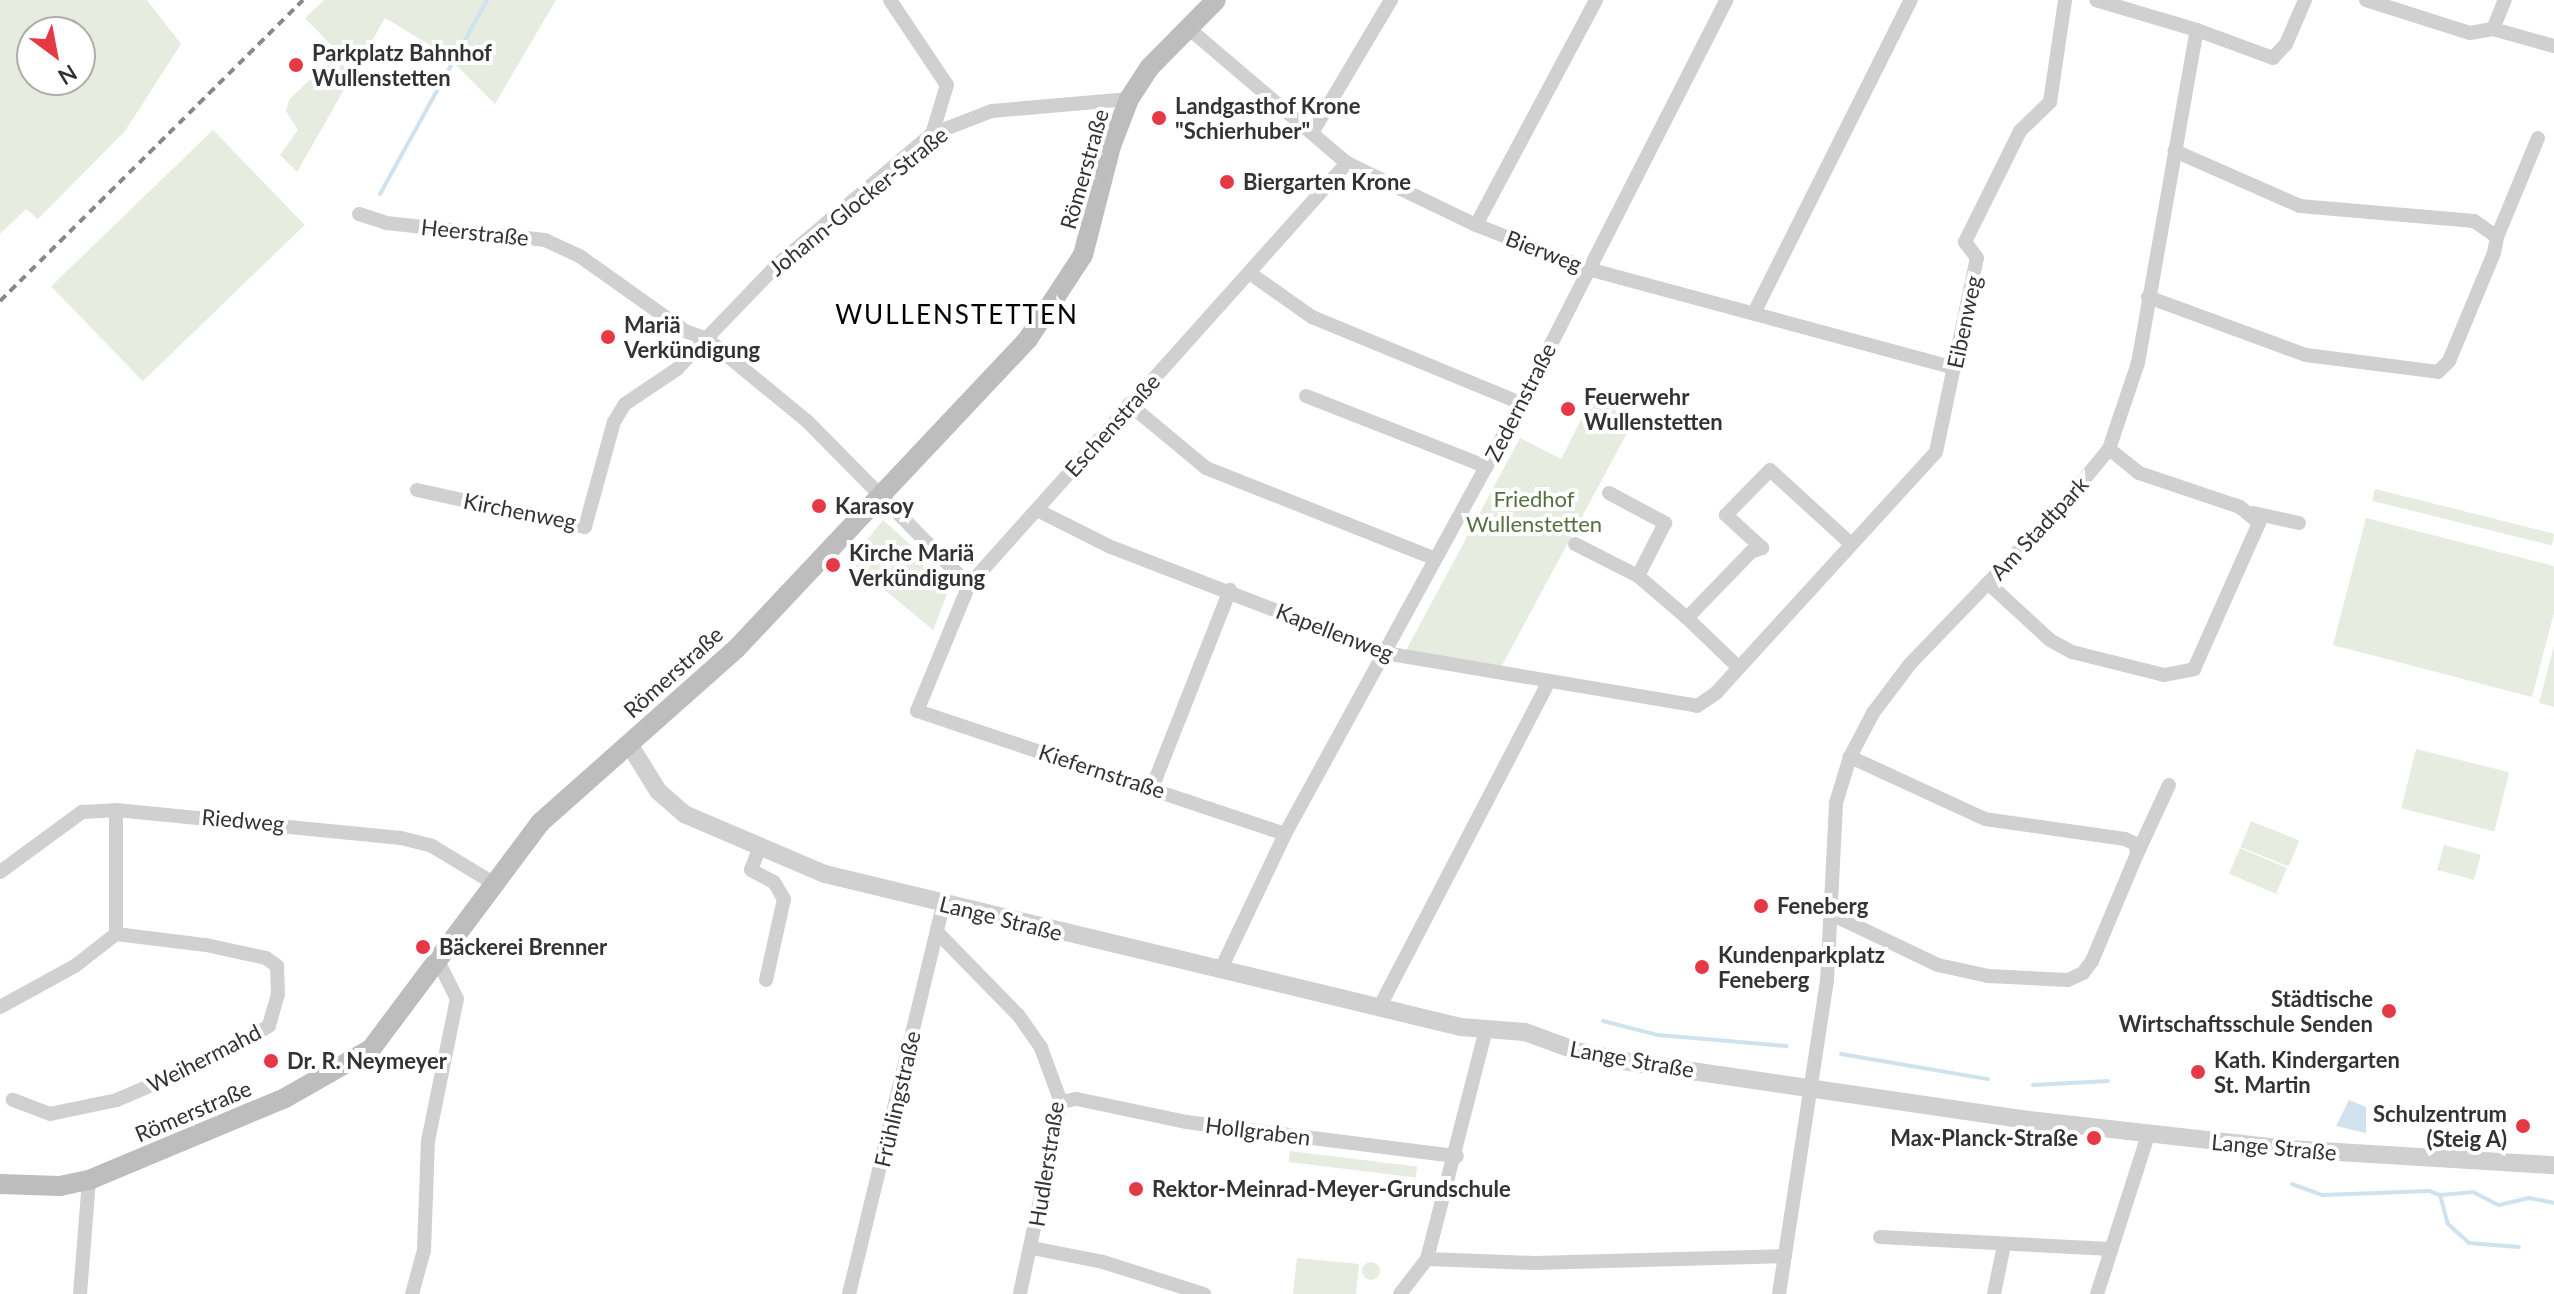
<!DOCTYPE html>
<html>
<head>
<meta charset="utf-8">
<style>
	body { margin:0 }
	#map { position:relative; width:2554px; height:1294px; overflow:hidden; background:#fff; font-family:Lato,sans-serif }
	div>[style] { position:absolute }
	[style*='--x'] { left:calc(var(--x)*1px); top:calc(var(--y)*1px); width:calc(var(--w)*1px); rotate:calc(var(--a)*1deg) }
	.green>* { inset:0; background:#e6ecdf; transform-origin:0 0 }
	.round { border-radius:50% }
	.water>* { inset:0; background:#cfe2ee }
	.stream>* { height:4px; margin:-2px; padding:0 2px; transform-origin:2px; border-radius:2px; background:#cfe2ee }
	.minor>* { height:14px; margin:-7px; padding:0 7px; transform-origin:7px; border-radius:7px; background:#d0d0d0 }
	.tertiary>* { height:18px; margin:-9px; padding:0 9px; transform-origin:9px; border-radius:9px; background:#d0d0d0 }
	.secondary>* { height:20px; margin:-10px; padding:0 10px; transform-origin:10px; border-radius:10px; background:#bdbdbd }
	.rail>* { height:4px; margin-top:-2px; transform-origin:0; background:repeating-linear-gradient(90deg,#888 0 8px,transparent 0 14px) }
	.dots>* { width:22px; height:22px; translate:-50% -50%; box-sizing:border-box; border:4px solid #fff; border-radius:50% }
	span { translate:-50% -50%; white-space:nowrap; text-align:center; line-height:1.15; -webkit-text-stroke:8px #fff; paint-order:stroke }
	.poi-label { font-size:22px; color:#333; font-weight:700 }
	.left { translate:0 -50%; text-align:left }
	.right { translate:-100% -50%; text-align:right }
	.street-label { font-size:22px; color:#333 }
	.park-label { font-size:22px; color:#56703f }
	.quarter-label { font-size:26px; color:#000; letter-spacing:2px }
	.north { position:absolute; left:16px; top:16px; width:80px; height:80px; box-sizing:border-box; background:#fff; border:2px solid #adadad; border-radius:50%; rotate:148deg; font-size:22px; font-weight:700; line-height:32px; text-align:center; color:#333 }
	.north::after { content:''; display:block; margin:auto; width:28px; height:36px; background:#e63946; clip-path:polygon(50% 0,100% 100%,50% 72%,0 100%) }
</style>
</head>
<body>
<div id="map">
	<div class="green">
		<div style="clip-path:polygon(evenodd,0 0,147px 0,181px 44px,125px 131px,38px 219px,26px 209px,0 234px,0 0,32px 32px,80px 32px,80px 80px,32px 80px,32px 32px)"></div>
		<div style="clip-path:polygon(324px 0,556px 0,495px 104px,445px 54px,385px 18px,297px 172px,280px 155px,298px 130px,286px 111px,289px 100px,338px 52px,305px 18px)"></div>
		<div style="left:213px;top:130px;width:132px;height:225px;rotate:46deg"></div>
		<div style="clip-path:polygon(1592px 398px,1634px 420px,1499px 671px,1403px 656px,1520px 438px,1561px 459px)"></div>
		<div style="left:2375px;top:489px;width:185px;height:12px;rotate:14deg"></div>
		<div style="clip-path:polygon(2366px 518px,2554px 566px,2554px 613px,2532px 697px,2333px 645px)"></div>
		<div style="clip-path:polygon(883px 520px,952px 582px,933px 630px,850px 561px)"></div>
		<div style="clip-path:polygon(2554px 646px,2554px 707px,2539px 703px)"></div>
		<div style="left:2416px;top:749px;width:96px;height:61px;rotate:14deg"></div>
		<div style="left:2251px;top:821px;width:52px;height:28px;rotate:22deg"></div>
		<div style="left:2444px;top:845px;width:38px;height:26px;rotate:15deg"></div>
		<div style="left:2240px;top:848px;width:51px;height:28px;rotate:23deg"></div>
		<div style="left:1290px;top:1151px;width:128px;height:11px;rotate:7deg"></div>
		<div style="clip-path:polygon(1297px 1258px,1359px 1264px,1356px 1294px,1293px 1294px)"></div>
		<div class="round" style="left:1362px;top:1262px;width:18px;height:18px"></div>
	</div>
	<div class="water">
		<div style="clip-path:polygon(2349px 1100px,2366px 1107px,2366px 1133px,2336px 1126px)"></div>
	</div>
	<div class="stream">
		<div style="--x:380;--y:194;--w:222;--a:-61.1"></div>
		<div style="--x:1603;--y:1021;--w:57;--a:14.3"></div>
		<div style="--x:1658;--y:1035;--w:129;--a:4.9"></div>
		<div style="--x:1841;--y:1054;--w:149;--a:9.7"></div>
		<div style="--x:2033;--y:1085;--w:75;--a:-3.1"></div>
		<div style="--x:2292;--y:1184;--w:33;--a:20"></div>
		<div style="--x:2323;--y:1195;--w:106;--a:-2.2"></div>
		<div style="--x:2429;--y:1191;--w:12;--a:20"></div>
		<div style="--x:2440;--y:1195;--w:30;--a:75"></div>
		<div style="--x:2448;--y:1224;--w:28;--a:42"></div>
		<div style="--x:2469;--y:1243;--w:50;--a:4.6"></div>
		<div style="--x:2440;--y:1195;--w:33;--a:-5"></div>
		<div style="--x:2473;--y:1192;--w:29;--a:27"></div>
		<div style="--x:2499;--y:1205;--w:31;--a:-13"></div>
		<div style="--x:2529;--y:1198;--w:25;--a:11"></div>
	</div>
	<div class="minor">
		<div style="--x:890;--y:0;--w:102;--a:56.2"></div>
		<div style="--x:947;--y:85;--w:51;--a:107"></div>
		<div style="--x:2366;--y:0;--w:109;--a:17.6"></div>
		<div style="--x:2470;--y:33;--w:23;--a:-10"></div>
		<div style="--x:2493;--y:29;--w:63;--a:15.6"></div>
		<div style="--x:1187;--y:27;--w:210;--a:40.4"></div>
		<div style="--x:1347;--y:163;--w:143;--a:25.7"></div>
		<div style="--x:1476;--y:225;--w:120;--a:21.4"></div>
		<div style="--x:1588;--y:269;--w:380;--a:15.1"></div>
		<div style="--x:2493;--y:29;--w:31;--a:-68"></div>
		<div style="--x:2197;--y:30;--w:81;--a:20.2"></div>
		<div style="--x:2273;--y:58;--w:19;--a:-47"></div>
		<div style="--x:2286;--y:44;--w:48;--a:-66.6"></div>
		<div style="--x:1312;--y:133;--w:155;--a:-59.3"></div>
		<div style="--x:359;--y:214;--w:28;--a:18"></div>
		<div style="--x:386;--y:223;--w:160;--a:6.1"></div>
		<div style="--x:545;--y:240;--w:40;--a:25"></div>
		<div style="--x:581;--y:257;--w:128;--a:35.4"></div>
		<div style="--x:685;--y:331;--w:23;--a:20"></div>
		<div style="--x:707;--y:339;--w:129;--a:39.4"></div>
		<div style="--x:807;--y:421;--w:231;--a:45.4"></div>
		<div style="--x:1476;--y:225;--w:255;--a:-61.9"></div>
		<div style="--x:2497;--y:237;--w:107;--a:-67.5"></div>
		<div style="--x:1251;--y:274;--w:75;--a:35.2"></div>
		<div style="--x:1312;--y:317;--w:226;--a:22.4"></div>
		<div style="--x:2148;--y:297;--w:168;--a:20.2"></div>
		<div style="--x:2306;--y:355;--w:133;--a:7.3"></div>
		<div style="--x:2438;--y:372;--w:16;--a:-45"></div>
		<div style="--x:2449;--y:361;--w:117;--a:-67.4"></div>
		<div style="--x:2494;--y:253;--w:16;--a:-79"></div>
		<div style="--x:2497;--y:237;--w:28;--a:-145"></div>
		<div style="--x:2474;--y:221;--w:175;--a:-175.1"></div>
		<div style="--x:2300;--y:206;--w:137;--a:-156.3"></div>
		<div style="--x:1754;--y:313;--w:350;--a:-63.4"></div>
		<div style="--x:1306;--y:396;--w:194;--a:21.4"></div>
		<div style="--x:1129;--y:404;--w:100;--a:39.7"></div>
		<div style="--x:1206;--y:468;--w:247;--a:21.6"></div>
		<div style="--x:417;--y:490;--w:172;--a:12.4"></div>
		<div style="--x:585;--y:527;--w:109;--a:-74.6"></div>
		<div style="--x:614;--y:422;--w:21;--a:-59"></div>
		<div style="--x:625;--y:404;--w:63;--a:-33.9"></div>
		<div style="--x:677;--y:369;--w:146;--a:-46.1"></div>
		<div style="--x:778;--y:264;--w:202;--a:-40.2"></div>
		<div style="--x:932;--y:134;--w:64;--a:-21"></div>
		<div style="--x:992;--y:111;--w:138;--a:-5"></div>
		<div style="--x:1609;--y:493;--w:64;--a:28.2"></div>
		<div style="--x:1665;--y:523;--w:59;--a:117"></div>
		<div style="--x:1037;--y:510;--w:83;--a:26.6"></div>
		<div style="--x:1111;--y:547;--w:294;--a:21.1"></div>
		<div style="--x:1385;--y:653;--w:316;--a:9.6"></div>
		<div style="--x:1697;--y:706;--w:23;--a:-34"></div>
		<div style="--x:1716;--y:693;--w:326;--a:-47.6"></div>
		<div style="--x:1936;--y:452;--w:198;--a:-78.1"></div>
		<div style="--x:1977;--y:258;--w:20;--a:-127"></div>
		<div style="--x:1965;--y:242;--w:124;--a:-63.6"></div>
		<div style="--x:2020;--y:131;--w:42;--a:-44"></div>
		<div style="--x:2050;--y:102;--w:103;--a:-81.6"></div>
		<div style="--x:2253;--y:513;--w:47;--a:12.3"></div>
		<div style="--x:1575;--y:544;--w:71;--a:26.9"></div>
		<div style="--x:1638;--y:576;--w:65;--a:40.6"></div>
		<div style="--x:1988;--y:583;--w:84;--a:42.6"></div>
		<div style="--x:2050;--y:640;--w:25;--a:29"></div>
		<div style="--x:2072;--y:652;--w:95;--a:14"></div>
		<div style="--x:2164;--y:675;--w:31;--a:-11"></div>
		<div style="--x:2194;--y:669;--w:160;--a:-66"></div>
		<div style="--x:2259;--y:523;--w:25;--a:-140"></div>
		<div style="--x:2240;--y:507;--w:107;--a:-161.4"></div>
		<div style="--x:2139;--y:473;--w:38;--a:-141"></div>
		<div style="--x:1738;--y:667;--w:71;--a:-136.1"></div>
		<div style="--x:1687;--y:618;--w:92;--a:-45.9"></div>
		<div style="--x:1751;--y:552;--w:12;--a:-20"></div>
		<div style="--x:1762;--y:548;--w:49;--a:-137.5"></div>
		<div style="--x:1726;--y:515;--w:63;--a:-45.6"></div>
		<div style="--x:1770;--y:470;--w:110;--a:42.4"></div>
		<div style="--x:1152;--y:788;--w:213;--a:-68.5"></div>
		<div style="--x:1285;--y:834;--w:388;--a:-161.5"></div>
		<div style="--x:917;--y:711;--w:136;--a:-67.6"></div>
		<div style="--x:969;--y:585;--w:567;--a:-48.15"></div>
		<div style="--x:759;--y:849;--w:22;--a:111"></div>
		<div style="--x:751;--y:870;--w:26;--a:28"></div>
		<div style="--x:774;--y:882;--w:20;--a:60"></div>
		<div style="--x:784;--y:899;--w:83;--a:102.5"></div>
		<div style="--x:2137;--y:854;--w:76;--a:-65.1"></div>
		<div style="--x:0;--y:872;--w:102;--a:-36.2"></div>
		<div style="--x:82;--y:812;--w:34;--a:-3"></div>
		<div style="--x:116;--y:810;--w:286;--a:5.6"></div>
		<div style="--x:401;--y:838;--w:32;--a:14"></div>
		<div style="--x:432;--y:846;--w:74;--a:31.1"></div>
		<div style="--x:1833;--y:915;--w:116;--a:25.5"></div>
		<div style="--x:1938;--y:965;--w:51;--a:12.4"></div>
		<div style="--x:1988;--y:976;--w:80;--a:2.9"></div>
		<div style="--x:2068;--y:980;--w:17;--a:-25"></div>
		<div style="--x:2083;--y:973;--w:15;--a:-53"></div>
		<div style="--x:2092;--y:961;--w:116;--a:-67.2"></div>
		<div style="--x:2137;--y:854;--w:10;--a:-96"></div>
		<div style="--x:2136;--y:844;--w:12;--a:-156"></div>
		<div style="--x:2125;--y:839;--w:141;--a:-171.9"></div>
		<div style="--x:1985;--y:819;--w:149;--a:-155.3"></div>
		<div style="--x:937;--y:932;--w:117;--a:45.7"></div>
		<div style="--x:1019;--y:1016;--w:39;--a:55"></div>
		<div style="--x:1041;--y:1048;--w:58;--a:69.7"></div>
		<div style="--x:1061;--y:1102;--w:196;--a:102.1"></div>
		<div style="--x:116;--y:934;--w:124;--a:-90"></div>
		<div style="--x:1220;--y:971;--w:152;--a:-64.6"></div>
		<div style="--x:1285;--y:834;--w:485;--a:-61.3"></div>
		<div style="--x:1518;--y:409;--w:459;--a:-63"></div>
		<div style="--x:0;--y:1007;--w:85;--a:-28.7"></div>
		<div style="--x:75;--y:966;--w:52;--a:-38"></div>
		<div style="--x:116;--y:934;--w:91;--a:7"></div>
		<div style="--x:206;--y:945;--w:61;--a:12.2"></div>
		<div style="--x:266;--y:958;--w:14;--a:36"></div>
		<div style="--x:277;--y:966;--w:28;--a:88"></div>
		<div style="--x:278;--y:994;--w:33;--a:106"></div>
		<div style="--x:269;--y:1026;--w:66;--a:149.9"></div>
		<div style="--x:212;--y:1059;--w:103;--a:156.7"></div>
		<div style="--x:117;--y:1100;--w:68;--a:168.2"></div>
		<div style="--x:50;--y:1114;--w:40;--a:-159"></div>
		<div style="--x:1379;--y:1008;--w:366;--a:-62.5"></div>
		<div style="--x:1061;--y:1102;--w:16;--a:-11"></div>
		<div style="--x:1077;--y:1099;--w:111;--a:11.9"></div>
		<div style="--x:1186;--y:1122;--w:273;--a:7.2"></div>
		<div style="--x:1880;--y:1237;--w:231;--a:3"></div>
		<div style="--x:1032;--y:1248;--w:72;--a:11.2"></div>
		<div style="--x:1103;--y:1262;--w:106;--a:17.6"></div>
		<div style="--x:1427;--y:1259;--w:107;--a:2.1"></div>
		<div style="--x:1534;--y:1263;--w:251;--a:-1.6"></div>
		<div style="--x:80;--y:1294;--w:114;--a:-85.5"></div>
		<div style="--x:412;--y:1294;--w:46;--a:-74.7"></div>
		<div style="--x:424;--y:1250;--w:109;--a:-87.9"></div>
		<div style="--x:428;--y:1141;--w:145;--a:-78.5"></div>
		<div style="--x:457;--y:999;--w:40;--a:-116.6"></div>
		<div style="--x:849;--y:1294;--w:401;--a:-76.4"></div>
		<div style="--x:1400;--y:1294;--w:44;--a:-52.4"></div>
		<div style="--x:1427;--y:1259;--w:236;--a:-75.6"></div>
		<div style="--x:1779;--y:1294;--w:316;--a:-81.3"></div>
		<div style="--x:1827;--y:982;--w:179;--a:-87.1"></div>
		<div style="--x:1836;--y:803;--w:48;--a:-73.1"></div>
		<div style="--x:1850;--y:757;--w:50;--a:-62.4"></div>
		<div style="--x:1873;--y:713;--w:61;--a:-52.9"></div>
		<div style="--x:1910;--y:664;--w:222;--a:-46.1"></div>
		<div style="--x:2064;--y:504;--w:71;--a:-50.7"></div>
		<div style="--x:2109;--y:449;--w:91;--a:-71.4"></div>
		<div style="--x:2138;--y:363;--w:338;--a:-80"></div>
		<div style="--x:2197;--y:30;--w:105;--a:-163.5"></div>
		<div style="--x:1994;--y:1294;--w:50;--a:-78.5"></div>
		<div style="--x:2097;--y:1294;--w:167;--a:-72.2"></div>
	</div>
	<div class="tertiary">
		<div style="--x:629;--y:744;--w:55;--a:58.3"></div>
		<div style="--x:658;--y:791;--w:35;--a:41"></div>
		<div style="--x:684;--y:814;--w:153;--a:23.1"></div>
		<div style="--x:825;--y:874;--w:654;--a:13.53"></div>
		<div style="--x:1461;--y:1027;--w:64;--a:4.5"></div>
		<div style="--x:1525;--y:1032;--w:55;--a:20.1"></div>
		<div style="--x:1577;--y:1051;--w:54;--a:11.7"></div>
		<div style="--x:1630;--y:1062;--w:395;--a:8.3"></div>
		<div style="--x:2021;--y:1119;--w:270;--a:6.4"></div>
		<div style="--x:2289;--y:1149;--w:265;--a:3.5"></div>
	</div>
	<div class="secondary">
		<div style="--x:0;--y:1184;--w:60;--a:1.9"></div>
		<div style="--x:60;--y:1186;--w:30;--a:-12"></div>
		<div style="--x:89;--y:1180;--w:212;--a:-22.7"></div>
		<div style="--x:285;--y:1098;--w:99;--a:-29.7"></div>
		<div style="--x:371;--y:1049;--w:284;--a:-53.2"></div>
		<div style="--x:541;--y:822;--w:261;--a:-41.6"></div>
		<div style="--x:736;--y:649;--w:426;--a:-46.7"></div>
		<div style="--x:1028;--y:339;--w:100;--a:-56.8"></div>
		<div style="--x:1083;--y:255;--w:113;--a:-75.6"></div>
		<div style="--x:1111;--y:146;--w:50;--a:-69"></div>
		<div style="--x:1129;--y:99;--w:37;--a:-57"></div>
		<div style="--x:1149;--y:68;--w:95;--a:-45.4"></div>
	</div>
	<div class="rail">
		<div style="--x:0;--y:301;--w:427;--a:-44.8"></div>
	</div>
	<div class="dots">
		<div style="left:296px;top:65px;background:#e63946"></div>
		<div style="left:1159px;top:118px;background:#e63946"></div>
		<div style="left:1227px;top:182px;background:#e63946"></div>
		<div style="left:608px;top:337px;background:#e63946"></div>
		<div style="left:1568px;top:409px;background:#e63946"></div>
		<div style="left:819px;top:506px;background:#e63946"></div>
		<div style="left:833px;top:565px;background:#e63946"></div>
		<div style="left:1761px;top:906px;background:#e63946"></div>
		<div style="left:423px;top:947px;background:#e63946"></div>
		<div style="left:1702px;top:967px;background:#e63946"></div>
		<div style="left:2389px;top:1011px;background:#e63946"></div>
		<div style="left:271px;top:1061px;background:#e63946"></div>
		<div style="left:2198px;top:1072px;background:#e63946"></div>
		<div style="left:2523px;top:1126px;background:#e63946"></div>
		<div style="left:2094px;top:1138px;background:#e63946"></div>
		<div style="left:1136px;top:1189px;background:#e63946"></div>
	</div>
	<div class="poi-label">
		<span class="left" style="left:312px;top:65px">Parkplatz Bahnhof<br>Wullenstetten</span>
		<span class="left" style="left:1175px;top:118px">Landgasthof Krone<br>"Schierhuber"</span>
		<span class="left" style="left:1243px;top:182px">Biergarten Krone</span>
		<span class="left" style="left:624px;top:337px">Mariä<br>Verkündigung</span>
		<span class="left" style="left:1584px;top:409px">Feuerwehr<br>Wullenstetten</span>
		<span class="left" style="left:835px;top:506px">Karasoy</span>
		<span class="left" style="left:849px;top:565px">Kirche Mariä<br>Verkündigung</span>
		<span class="left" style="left:1777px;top:906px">Feneberg</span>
		<span class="left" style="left:439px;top:947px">Bäckerei Brenner</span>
		<span class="left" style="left:1718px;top:967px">Kundenparkplatz<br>Feneberg</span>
		<span class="right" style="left:2373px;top:1011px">Städtische<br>Wirtschaftsschule Senden</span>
		<span class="left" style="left:2214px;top:1072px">Kath. Kindergarten<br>St. Martin</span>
		<span class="left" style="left:287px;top:1061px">Dr. R. Neymeyer</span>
		<span class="right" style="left:2507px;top:1126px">Schulzentrum<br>(Steig A)</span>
		<span class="right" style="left:2078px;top:1138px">Max-Planck-Straße</span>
		<span class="left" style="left:1152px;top:1189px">Rektor-Meinrad-Meyer-Grundschule</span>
	</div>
	<div class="street-label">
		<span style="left:1084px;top:169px;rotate:-74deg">Römerstraße</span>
		<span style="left:858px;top:201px;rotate:-39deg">Johann-Glocker-Straße</span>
		<span style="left:475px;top:232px;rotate:6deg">Heerstraße</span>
		<span style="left:1544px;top:251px;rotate:21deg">Bierweg</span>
		<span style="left:1964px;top:322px;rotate:-78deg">Eibenweg</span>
		<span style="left:1520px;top:402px;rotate:-63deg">Zedernstraße</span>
		<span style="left:1112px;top:425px;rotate:-48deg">Eschenstraße</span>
		<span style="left:520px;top:511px;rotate:11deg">Kirchenweg</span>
		<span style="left:2039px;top:528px;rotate:-47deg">Am Stadtpark</span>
		<span style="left:1335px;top:632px;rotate:21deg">Kapellenweg</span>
		<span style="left:673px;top:672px;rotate:-42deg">Römerstraße</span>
		<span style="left:1102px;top:771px;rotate:18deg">Kiefernstraße</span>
		<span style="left:243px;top:820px;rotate:5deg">Riedweg</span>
		<span style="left:1001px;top:918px;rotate:14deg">Lange Straße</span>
		<span style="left:204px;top:1058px;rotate:-27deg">Weihermahd</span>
		<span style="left:1632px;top:1059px;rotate:10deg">Lange Straße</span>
		<span style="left:897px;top:1099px;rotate:-77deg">Frühlingstraße</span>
		<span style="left:193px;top:1111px;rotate:-23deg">Römerstraße</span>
		<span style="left:1258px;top:1131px;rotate:7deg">Hollgraben</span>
		<span style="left:2274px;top:1147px;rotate:5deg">Lange Straße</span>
		<span style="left:1046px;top:1164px;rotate:-81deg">Hudlerstraße</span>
	</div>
	<div class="park-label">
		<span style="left:1534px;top:511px">Friedhof<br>Wullenstetten</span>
	</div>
	<div class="quarter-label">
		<span style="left:957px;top:315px">WULLENSTETTEN</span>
	</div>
	<div class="north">N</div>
</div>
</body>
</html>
